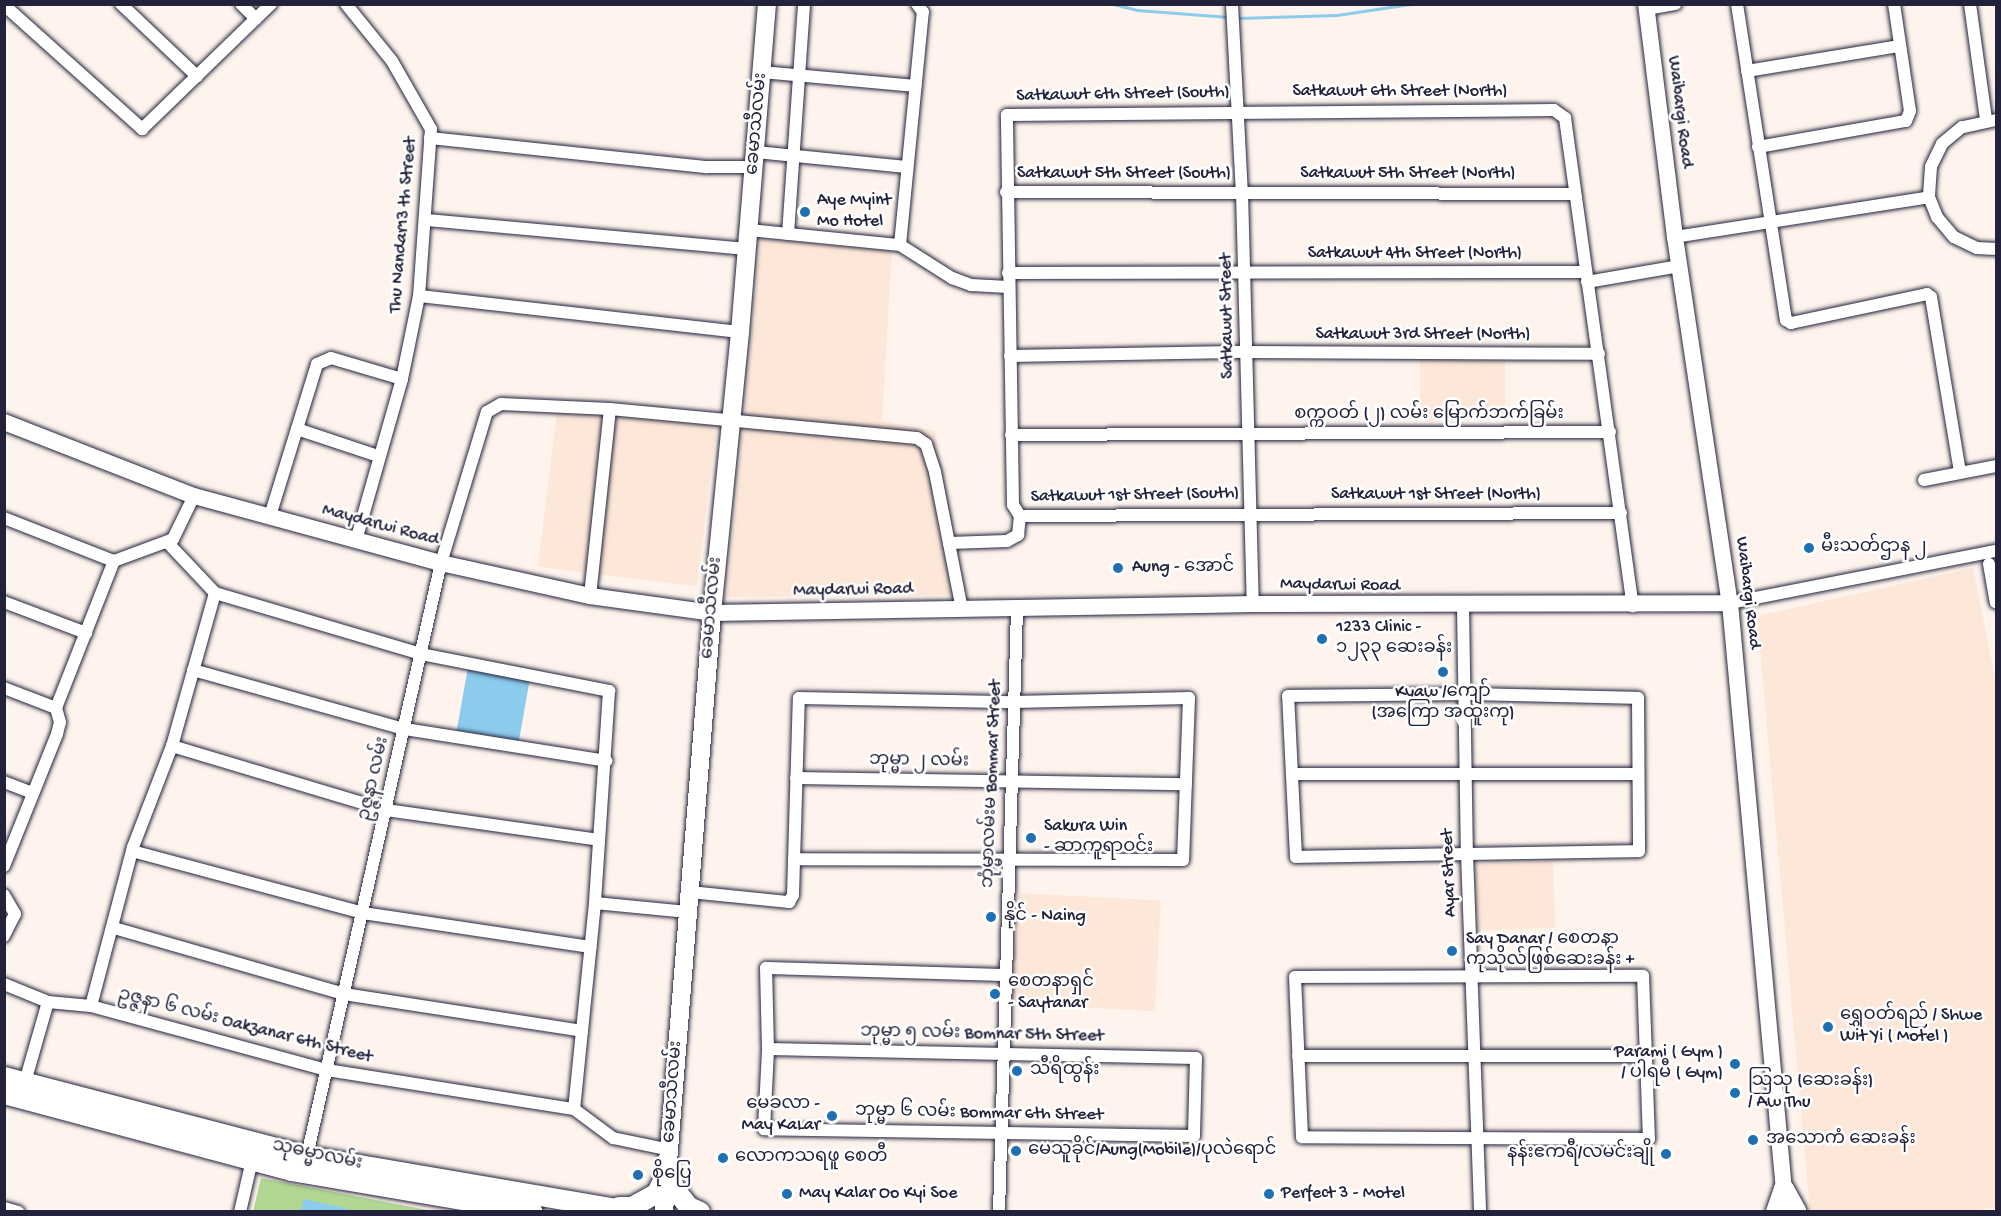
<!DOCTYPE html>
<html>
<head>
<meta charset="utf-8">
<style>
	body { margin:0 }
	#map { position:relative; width:2001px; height:1216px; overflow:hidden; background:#fef4ed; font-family:"Gochi Hand","Noto Sans Myanmar",sans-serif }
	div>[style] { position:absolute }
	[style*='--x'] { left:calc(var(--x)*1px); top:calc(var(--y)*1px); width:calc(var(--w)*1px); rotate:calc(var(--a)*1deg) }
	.built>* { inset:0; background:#fce7d8; transform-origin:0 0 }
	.green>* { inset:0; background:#b1d793 }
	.water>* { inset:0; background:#8bcbec; transform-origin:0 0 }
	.stream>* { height:3px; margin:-1.5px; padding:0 1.5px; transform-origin:1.5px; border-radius:1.5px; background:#8bcbec }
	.roads { filter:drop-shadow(0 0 2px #22223b) drop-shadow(0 0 2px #22223b) }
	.minor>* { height:12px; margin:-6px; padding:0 6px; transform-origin:6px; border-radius:6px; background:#fff }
	.tertiary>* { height:16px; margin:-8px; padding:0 8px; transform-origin:8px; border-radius:8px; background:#fff }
	.secondary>* { height:18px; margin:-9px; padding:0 9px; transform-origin:9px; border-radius:9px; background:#fff }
	.primary>* { height:20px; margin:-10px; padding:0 10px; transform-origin:10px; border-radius:10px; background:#fff }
	.dots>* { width:16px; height:16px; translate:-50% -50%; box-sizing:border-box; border:3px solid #fff; border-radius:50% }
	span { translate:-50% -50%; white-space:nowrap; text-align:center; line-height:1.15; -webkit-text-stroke:5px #fff; paint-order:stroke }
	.street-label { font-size:18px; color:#22223b }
	.poi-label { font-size:18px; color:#22223b }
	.left { translate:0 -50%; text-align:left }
	.right { translate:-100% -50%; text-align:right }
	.frame { position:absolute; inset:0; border:6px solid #22223b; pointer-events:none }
</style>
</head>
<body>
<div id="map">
	<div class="built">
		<div style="clip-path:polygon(761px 238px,892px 251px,882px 421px,935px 431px,966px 595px,727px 597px)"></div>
		<div style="left:1420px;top:357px;width:85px;height:63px"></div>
		<div style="left:558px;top:404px;width:160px;height:164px;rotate:7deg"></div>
		<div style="clip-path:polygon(1973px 568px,1996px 684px,1996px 1207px,1980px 1210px,1810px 1211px,1757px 616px)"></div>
		<div style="left:1553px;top:861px;width:67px;height:77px;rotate:88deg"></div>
		<div style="left:1018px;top:893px;width:143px;height:111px;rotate:3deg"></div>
	</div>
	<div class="green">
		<div style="clip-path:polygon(261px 1178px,433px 1211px,253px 1212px)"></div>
	</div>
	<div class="water">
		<div style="left:468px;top:667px;width:63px;height:64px;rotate:10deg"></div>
		<div style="clip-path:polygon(304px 1199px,357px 1211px,301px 1211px)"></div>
	</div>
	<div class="stream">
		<div style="--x:1113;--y:4;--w:25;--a:14"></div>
		<div style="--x:1137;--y:10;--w:92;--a:4.4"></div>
		<div style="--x:1236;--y:18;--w:101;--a:-1.7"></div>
		<div style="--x:1337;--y:15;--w:74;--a:-8.6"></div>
	</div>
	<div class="roads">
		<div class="minor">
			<div style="--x:121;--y:4;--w:105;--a:43.5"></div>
			<div style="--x:241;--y:4;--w:21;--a:45"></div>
			<div style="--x:346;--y:4;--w:73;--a:51.1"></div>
			<div style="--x:392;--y:61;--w:78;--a:60.2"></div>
			<div style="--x:431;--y:129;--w:167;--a:94.1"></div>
			<div style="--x:419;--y:296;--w:85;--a:101.6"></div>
			<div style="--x:402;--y:379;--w:167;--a:105.9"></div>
			<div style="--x:1232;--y:4;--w:188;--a:87"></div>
			<div style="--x:1242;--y:192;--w:412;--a:88.5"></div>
			<div style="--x:1737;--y:4;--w:320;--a:81.2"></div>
			<div style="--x:1786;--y:320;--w:6;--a:31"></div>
			<div style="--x:1791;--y:323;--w:139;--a:-12"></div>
			<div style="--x:1927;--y:294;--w:5;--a:37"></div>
			<div style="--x:1931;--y:297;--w:178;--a:80.6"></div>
			<div style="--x:1970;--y:4;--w:116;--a:82.1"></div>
			<div style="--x:4;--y:5;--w:186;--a:41.9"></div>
			<div style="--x:142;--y:129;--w:180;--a:-44.1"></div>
			<div style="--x:1647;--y:9;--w:29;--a:-10"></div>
			<div style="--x:1747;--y:71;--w:155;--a:-9.3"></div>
			<div style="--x:762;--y:72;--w:154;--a:5.2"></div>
			<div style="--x:1996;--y:120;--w:35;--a:168"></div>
			<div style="--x:1962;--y:127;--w:26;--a:140"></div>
			<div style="--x:1942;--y:144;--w:25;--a:116"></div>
			<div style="--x:1931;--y:167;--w:30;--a:94"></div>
			<div style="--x:1929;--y:197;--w:22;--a:68"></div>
			<div style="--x:1937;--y:217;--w:26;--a:50"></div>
			<div style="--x:1954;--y:237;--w:25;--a:26"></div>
			<div style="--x:1977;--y:248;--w:19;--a:3"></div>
			<div style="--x:430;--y:138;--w:279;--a:6"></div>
			<div style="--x:707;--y:167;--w:47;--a:0"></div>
			<div style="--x:1758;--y:147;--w:150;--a:-10"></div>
			<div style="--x:1906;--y:121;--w:11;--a:-68"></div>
			<div style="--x:1910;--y:111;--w:108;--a:-98.5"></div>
			<div style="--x:756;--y:152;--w:151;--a:5.7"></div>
			<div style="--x:1006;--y:192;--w:568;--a:0.2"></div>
			<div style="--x:427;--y:220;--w:321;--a:5.2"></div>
			<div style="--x:749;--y:230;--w:152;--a:5.7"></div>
			<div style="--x:900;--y:245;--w:62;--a:32.4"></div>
			<div style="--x:952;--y:278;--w:20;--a:20"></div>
			<div style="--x:971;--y:285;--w:37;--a:3"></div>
			<div style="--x:788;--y:234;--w:231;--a:-86"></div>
			<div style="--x:1675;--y:237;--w:257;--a:-8.9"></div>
			<div style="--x:900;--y:245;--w:234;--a:-84.4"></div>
			<div style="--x:923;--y:12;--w:10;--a:-127"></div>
			<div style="--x:1008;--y:273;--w:577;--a:-0.1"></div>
			<div style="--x:1587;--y:282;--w:94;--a:-9.8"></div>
			<div style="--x:419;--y:296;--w:323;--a:6.4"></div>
			<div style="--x:1010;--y:356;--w:237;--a:-1"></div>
			<div style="--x:1247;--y:352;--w:352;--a:0.3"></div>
			<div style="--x:297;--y:429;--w:85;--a:18.4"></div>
			<div style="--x:1011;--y:435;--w:599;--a:-0.29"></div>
			<div style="--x:1924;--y:480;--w:73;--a:-11"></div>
			<div style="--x:270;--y:516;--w:159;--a:-72.8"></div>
			<div style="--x:317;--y:364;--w:15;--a:-23"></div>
			<div style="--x:331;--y:358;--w:74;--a:16.5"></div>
			<div style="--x:1020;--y:516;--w:601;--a:-0.29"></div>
			<div style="--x:4;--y:518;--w:118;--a:21.4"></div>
			<div style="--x:167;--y:542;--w:70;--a:46.7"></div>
			<div style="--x:949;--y:543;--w:58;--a:-2"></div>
			<div style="--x:1007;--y:541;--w:13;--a:-29"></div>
			<div style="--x:1018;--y:535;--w:19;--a:-84"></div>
			<div style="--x:1020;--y:516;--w:13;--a:-122"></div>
			<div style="--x:1013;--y:505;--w:390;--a:-90.9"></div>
			<div style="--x:1007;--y:115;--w:547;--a:-0.52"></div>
			<div style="--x:1554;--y:110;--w:14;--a:36"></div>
			<div style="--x:1565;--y:118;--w:493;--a:82.1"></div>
			<div style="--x:114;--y:561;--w:63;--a:-20.4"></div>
			<div style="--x:173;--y:539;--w:48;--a:-64"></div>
			<div style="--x:1989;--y:564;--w:39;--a:80"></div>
			<div style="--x:215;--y:593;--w:215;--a:16.5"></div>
			<div style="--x:421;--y:654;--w:192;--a:11.1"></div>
			<div style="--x:609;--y:691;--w:212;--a:93.8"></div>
			<div style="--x:595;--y:903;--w:207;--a:95.8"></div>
			<div style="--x:590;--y:596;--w:188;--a:-83.9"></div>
			<div style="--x:4;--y:602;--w:88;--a:20.7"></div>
			<div style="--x:1730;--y:603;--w:271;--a:-11.1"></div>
			<div style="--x:1463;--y:606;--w:248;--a:89.1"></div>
			<div style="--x:1467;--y:854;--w:358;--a:87.9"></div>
			<div style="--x:193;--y:670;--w:220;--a:15.6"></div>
			<div style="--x:405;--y:729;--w:204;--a:9"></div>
			<div style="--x:4;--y:688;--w:56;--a:21"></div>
			<div style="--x:1465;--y:694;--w:173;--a:1.3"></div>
			<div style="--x:1638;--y:698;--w:153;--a:89.6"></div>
			<div style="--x:1639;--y:851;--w:343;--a:179"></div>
			<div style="--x:1296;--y:857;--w:161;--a:-92.8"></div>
			<div style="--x:1288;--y:696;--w:177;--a:-0.6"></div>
			<div style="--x:172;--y:746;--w:223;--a:16.7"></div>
			<div style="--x:386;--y:810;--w:215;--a:8"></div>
			<div style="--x:1293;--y:774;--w:345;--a:0"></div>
			<div style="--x:796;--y:778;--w:390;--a:0.9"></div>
			<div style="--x:4;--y:782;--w:30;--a:21"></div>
			<div style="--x:132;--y:851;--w:239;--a:15"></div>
			<div style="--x:363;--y:913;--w:230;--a:8.5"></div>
			<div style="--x:4;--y:866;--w:142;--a:-68.1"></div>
			<div style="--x:57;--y:734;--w:12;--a:-76"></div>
			<div style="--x:60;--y:722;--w:15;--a:-106"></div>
			<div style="--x:56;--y:708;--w:158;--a:-68.5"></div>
			<div style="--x:690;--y:892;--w:100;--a:5.8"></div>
			<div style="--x:789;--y:902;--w:8;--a:-60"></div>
			<div style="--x:793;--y:895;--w:197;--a:-88.3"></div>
			<div style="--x:799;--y:698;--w:215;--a:1.1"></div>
			<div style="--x:1014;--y:702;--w:175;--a:-1.3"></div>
			<div style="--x:1189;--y:698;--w:162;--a:92.1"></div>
			<div style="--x:1183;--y:860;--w:389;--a:-179.9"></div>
			<div style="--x:4;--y:895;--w:22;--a:60"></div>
			<div style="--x:15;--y:914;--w:25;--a:117"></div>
			<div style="--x:595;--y:903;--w:93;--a:5.5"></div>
			<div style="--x:114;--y:928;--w:239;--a:16"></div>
			<div style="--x:344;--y:994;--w:241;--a:8.8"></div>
			<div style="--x:1643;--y:976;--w:163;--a:87.9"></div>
			<div style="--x:1649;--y:1139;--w:347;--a:-179.7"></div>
			<div style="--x:1302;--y:1137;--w:160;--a:-92.5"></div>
			<div style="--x:1295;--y:977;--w:348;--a:-0.2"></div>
			<div style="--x:4;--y:984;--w:48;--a:22.2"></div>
			<div style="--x:48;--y:1002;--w:43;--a:5.3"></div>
			<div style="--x:91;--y:1006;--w:245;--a:15.2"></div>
			<div style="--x:327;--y:1070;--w:250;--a:9"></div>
			<div style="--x:91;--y:1006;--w:164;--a:-75.2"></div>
			<div style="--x:133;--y:847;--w:108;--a:-68.9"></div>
			<div style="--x:172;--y:746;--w:159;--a:-74.3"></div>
			<div style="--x:768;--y:1049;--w:428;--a:1.2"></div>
			<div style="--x:1196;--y:1058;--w:78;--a:91.5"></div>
			<div style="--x:1194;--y:1136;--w:430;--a:-179.1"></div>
			<div style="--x:764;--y:1129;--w:80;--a:-87.1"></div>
			<div style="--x:768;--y:1049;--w:81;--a:-91.4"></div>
			<div style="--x:766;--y:968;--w:239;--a:1.7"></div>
			<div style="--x:1298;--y:1056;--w:348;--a:0"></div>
			<div style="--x:25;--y:1082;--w:83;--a:-74"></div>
			<div style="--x:574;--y:1109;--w:49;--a:36.6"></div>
			<div style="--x:613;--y:1138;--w:58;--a:11.9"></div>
			<div style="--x:306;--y:1160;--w:612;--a:-77.26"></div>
			<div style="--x:441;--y:563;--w:158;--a:-73.1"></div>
			<div style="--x:487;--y:412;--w:16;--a:-30"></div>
			<div style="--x:501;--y:404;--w:109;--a:2.6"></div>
			<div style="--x:610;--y:409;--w:308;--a:5.4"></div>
			<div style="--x:917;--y:438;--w:11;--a:34"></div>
			<div style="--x:926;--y:444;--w:29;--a:72"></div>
			<div style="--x:935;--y:472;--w:140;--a:78.9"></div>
			<div style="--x:4;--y:1208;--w:15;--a:16"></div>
			<div style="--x:240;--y:1212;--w:53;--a:-77"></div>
			<div style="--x:999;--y:1212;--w:603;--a:-88.29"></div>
		</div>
		<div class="tertiary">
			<div style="--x:1646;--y:4;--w:235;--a:82.9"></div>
			<div style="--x:1675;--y:237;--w:370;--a:81.5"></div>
			<div style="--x:1730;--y:603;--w:601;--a:84.75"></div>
			<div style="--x:4;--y:422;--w:204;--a:21.3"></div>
			<div style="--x:194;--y:496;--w:256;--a:15.2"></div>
			<div style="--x:441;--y:563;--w:153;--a:12.5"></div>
			<div style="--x:590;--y:596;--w:123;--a:7.9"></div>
			<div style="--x:712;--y:613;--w:541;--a:-0.95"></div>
			<div style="--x:1253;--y:604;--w:477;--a:-0.1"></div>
		</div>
		<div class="secondary">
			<div style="--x:664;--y:1212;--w:601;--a:-85.42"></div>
			<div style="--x:712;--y:613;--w:282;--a:-84.3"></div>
			<div style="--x:740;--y:332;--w:329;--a:-85.3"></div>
		</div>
		<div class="primary">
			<div style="--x:4;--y:1077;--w:313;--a:14.6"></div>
			<div style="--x:307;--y:1156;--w:333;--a:9.7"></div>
			<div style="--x:4;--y:1094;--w:297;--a:15"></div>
			<div style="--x:291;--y:1171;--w:245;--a:9.6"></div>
			<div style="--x:669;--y:1168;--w:21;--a:76"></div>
			<div style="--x:674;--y:1188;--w:24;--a:52"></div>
			<div style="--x:689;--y:1207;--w:12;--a:24"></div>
			<div style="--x:1784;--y:1189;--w:26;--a:61"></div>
			<div style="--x:619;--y:1207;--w:13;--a:0"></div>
			<div style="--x:632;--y:1207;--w:29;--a:-29"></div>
			<div style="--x:657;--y:1193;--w:28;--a:-64"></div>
			<div style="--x:1776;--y:1212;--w:24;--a:-71"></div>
		</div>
	</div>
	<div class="dots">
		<div style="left:805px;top:212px;background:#1f6fb2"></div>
		<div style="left:1809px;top:548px;background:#1f6fb2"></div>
		<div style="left:1118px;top:568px;background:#1f6fb2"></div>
		<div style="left:1322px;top:639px;background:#1f6fb2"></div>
		<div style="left:1443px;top:672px;background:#1f6fb2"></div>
		<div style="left:1031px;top:838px;background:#1f6fb2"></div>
		<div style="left:991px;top:917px;background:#1f6fb2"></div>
		<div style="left:1452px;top:951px;background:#1f6fb2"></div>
		<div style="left:995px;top:994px;background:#1f6fb2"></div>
		<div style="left:1828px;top:1027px;background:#1f6fb2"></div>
		<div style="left:1735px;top:1064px;background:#1f6fb2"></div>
		<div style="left:1017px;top:1071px;background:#1f6fb2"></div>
		<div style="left:1735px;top:1093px;background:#1f6fb2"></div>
		<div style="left:832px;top:1116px;background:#1f6fb2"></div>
		<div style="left:1753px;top:1140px;background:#1f6fb2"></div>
		<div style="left:1016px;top:1151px;background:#1f6fb2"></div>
		<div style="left:1666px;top:1154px;background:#1f6fb2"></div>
		<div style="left:723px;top:1158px;background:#1f6fb2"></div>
		<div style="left:638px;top:1175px;background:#1f6fb2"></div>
		<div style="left:787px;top:1194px;background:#1f6fb2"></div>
		<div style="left:1269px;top:1194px;background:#1f6fb2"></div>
	</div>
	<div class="street-label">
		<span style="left:1400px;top:92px">Satkawut 6th Street (North)</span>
		<span style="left:1123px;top:95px;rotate:-1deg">Satkawut 6th Street (South)</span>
		<span style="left:1679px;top:112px;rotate:83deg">Waibargi Road</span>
		<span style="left:758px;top:124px;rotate:-85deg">ခေမာသီလမ်း</span>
		<span style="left:1124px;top:174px">Satkawut 5th Street (South)</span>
		<span style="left:1408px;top:174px">Satkawut 5th Street (North)</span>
		<span style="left:404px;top:225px;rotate:-85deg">Thu Nandar13 th Street</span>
		<span style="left:1415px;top:254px">Satkawut 4th Street (North)</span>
		<span style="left:1228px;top:316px;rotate:-91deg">Satkawut Street</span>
		<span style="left:1423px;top:335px">Satkawut 3rd Street (North)</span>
		<span style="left:1429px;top:415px">စက္ကဝတ် (၂) လမ်း မြောက်ဘက်ခြမ်း</span>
		<span style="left:1436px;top:495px">Satkawut 1st Street (North)</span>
		<span style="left:1135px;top:496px;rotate:-1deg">Satkawut 1st Street (South)</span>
		<span style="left:380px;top:526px;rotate:15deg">Maydarwi Road</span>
		<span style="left:1340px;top:586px;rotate:1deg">Maydarwi Road</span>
		<span style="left:853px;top:591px;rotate:-1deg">Maydarwi Road</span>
		<span style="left:1747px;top:593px;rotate:83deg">Waibargi Road</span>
		<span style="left:713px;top:608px;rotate:-85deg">ခေမာသီလမ်း</span>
		<span style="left:919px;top:762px;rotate:1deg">ဘုမ္မာ ၂ လမ်း</span>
		<span style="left:375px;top:779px;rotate:-77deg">ဥဇ္ဇနာ လမ်း</span>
		<span style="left:993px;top:784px;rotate:-88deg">ဘုံမ္မာလမ်းမ Bommar Street</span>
		<span style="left:1450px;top:873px;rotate:-92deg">Ayar Street</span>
		<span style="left:245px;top:1027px;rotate:14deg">ဥဇ္ဇနာ ၆ လမ်း Oakzanar 6th Street</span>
		<span style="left:982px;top:1035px;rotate:1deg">ဘုမ္မာ ၅ လမ်း Bomnar 5th Street</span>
		<span style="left:674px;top:1092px;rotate:-86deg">ခေမာသီလမ်း</span>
		<span style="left:979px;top:1114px;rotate:1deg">ဘုမ္မာ ၆ လမ်း Bommar 6th Street</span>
		<span style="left:317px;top:1156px;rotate:12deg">သုဓမ္မာလမ်း</span>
	</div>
	<div class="poi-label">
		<span class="left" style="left:817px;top:212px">Aye Myint<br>Mo Hotel</span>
		<span class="left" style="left:1821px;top:548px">မီးသတ်ဌာန ၂</span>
		<span class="left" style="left:1132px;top:568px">Aung - အောင်</span>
		<span class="left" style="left:1336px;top:639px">1233 Clinic -<br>၁၂၃၃ ဆေးခန်း</span>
		<span style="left:1443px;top:704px">Kyaw /ကျော်<br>(အကြော အထူးကု)</span>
		<span class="left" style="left:1044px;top:838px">Sakura Win<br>- ဆာကူရာဝင်း</span>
		<span class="left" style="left:1004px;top:917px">နိုင် - Naing</span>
		<span class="left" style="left:1466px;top:951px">Say Danar / စေတနာ<br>ကုသိုလ်ဖြစ်ဆေးခန်း +</span>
		<span class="left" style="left:1008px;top:994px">စေတနာရှင်<br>- Saytanar</span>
		<span class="left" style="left:1840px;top:1027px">ရွှေဝတ်ရည် / Shwe<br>Wit Yi ( Motel )</span>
		<span class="right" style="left:1723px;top:1064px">Parami ( Gym )<br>/ ပါရမီ ( Gym)</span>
		<span class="left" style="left:1030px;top:1071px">သီရိထွန်း</span>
		<span class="left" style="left:1748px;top:1093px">သြသု (ဆေးခန်း)<br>/ Aw Thu</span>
		<span class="right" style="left:820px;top:1116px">မေခလာ -<br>May KaLar</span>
		<span class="left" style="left:1766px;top:1140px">အသောကံ ဆေးခန်း</span>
		<span class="left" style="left:1028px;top:1151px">မေသူခိုင်/Aung(Mobile)/ပုလဲရောင်</span>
		<span class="right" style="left:1654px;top:1154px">နန်းဧကရီ/လမင်းချို</span>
		<span class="left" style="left:735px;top:1158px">လောကသရဖူ စေတီ</span>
		<span class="left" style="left:652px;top:1175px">စိုပြေ</span>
		<span class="left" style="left:799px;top:1194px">May Kalar Oo Kyi Soe</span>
		<span class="left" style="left:1281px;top:1194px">Perfect 3 - Motel</span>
	</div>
	<div class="frame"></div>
</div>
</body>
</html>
